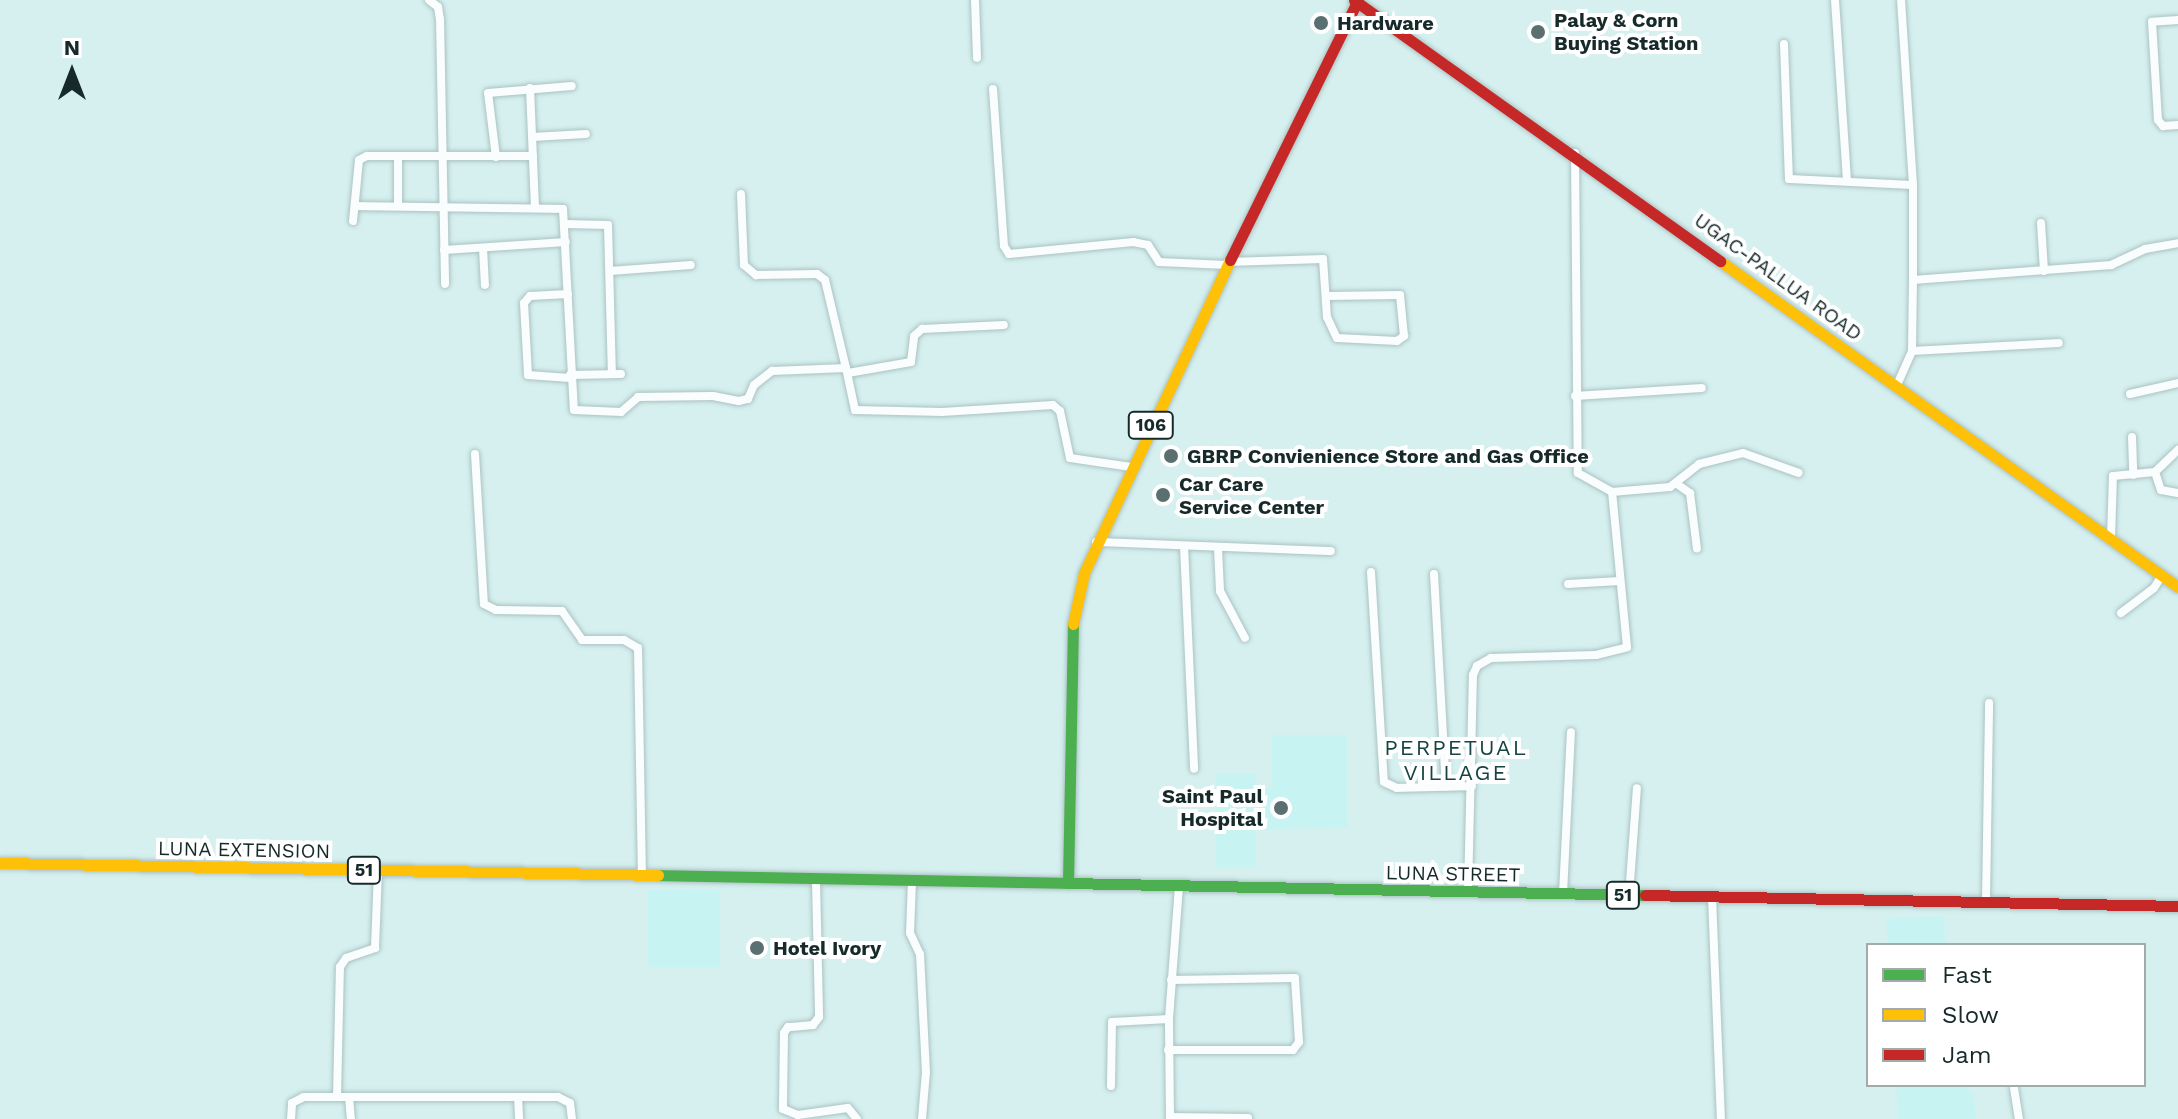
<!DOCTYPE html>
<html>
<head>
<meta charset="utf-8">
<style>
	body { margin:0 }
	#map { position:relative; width:2178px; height:1119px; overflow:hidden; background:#d6f0f0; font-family:"Work Sans",sans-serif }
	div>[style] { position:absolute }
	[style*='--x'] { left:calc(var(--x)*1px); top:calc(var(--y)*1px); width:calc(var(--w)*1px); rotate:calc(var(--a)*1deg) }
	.built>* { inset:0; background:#c7f3f2; transform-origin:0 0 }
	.roads { filter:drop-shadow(0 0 2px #adc2c2) drop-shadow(0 0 2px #adc2c2) }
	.street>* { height:8px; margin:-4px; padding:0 4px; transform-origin:4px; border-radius:4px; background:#f9fdfd }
	.fast>* { height:11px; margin:-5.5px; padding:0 5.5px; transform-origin:5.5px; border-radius:5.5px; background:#4caf50 }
	.slow>* { height:11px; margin:-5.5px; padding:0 5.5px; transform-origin:5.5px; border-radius:5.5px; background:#ffc107 }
	.jam>* { height:11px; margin:-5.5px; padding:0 5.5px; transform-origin:5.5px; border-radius:5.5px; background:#c62828 }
	.dots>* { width:22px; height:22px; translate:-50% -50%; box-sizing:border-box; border:4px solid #fff; border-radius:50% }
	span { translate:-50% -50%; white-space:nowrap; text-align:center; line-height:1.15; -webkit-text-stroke:8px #fff; paint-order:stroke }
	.shield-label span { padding:2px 6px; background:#fff; border:2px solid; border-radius:6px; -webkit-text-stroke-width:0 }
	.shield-label { font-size:18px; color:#172a2a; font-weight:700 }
	.poi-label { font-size:20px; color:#172a2a; font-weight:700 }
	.left { translate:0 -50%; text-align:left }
	.right { translate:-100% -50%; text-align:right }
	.street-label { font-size:20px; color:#172a2a }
	.neighbourhood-label { font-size:22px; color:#164343; letter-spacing:2px }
	.legend { position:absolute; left:1866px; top:943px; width:280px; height:144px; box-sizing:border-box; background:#fff; border:2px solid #a2aaaa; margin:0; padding:10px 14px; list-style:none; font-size:24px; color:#172a2a }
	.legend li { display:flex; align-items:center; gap:16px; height:40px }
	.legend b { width:40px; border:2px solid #a2aaaa }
	.north { position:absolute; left:32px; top:32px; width:80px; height:80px; -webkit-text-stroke:6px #fff; paint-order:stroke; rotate:0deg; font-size:22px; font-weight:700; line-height:32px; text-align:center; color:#172a2a }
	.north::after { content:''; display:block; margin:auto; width:28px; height:36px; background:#172a2a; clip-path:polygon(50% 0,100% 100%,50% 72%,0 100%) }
</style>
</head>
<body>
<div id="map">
	<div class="built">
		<div style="clip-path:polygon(1272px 735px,1347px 735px,1347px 827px,1256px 830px,1256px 867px,1216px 867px,1216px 774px,1256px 774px,1256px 788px,1272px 788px)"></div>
		<div style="left:648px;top:890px;width:72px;height:77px"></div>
		<div style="clip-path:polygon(1943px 916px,1946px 945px,1888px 945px,1886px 919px)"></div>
		<div style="clip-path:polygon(1896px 1085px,1962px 1085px,1973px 1093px,1977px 1119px,1898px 1119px)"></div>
	</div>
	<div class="roads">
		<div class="street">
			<div style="--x:429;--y:0;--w:11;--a:38"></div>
			<div style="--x:438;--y:7;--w:12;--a:81"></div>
			<div style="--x:440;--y:19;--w:265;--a:88.9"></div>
			<div style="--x:975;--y:0;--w:58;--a:88"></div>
			<div style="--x:1835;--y:0;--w:181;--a:86.2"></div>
			<div style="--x:2178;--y:20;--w:26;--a:176"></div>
			<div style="--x:2152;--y:22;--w:98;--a:86.5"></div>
			<div style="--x:2158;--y:120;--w:8;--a:50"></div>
			<div style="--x:2163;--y:126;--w:15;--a:-4"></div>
			<div style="--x:1784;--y:44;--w:135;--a:87.9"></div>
			<div style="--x:1789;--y:179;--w:124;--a:2.8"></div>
			<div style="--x:530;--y:88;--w:120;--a:87.6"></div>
			<div style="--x:993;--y:89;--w:157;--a:86"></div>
			<div style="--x:1004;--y:246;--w:9;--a:58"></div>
			<div style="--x:1009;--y:254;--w:125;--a:-5.5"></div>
			<div style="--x:1133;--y:242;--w:15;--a:11"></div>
			<div style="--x:1148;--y:245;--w:20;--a:57"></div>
			<div style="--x:1159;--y:262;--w:68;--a:2.5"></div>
			<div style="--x:532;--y:137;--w:54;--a:-3.2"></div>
			<div style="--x:1575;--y:153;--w:320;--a:89.5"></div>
			<div style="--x:1578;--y:473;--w:39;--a:29"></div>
			<div style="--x:1612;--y:492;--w:58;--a:-4.9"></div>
			<div style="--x:1670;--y:487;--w:37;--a:-38"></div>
			<div style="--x:1699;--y:464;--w:45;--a:-14"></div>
			<div style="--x:1743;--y:453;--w:59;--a:19.7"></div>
			<div style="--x:398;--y:157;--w:49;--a:90"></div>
			<div style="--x:496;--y:157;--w:64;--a:-97.1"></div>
			<div style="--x:488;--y:93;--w:84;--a:-4.8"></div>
			<div style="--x:741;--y:194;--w:71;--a:87.6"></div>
			<div style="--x:744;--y:265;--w:16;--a:40"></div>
			<div style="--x:756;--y:275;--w:61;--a:-0.9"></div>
			<div style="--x:817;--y:274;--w:10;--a:37"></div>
			<div style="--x:825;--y:280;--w:90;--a:76.6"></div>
			<div style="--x:355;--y:206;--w:208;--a:0.8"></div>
			<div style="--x:563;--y:209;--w:201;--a:86.9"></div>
			<div style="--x:574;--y:410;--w:47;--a:2.4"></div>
			<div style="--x:621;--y:412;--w:23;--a:-41"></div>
			<div style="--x:638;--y:397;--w:75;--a:-0.8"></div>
			<div style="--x:713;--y:396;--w:26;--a:11"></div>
			<div style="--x:739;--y:401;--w:9;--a:-13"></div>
			<div style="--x:748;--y:399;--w:15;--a:-67"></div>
			<div style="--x:754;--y:385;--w:23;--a:-38"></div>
			<div style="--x:772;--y:371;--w:74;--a:-2.3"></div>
			<div style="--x:846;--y:368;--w:43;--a:77.9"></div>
			<div style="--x:855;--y:410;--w:87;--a:1.3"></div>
			<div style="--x:942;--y:412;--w:111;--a:-3.6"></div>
			<div style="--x:1053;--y:405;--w:9;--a:41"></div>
			<div style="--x:1060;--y:411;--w:48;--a:78"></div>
			<div style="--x:1070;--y:458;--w:62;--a:8.4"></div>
			<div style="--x:353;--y:221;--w:61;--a:-84.4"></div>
			<div style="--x:359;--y:160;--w:9;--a:-27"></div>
			<div style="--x:367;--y:156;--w:166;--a:0"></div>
			<div style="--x:2041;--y:223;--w:48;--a:86.4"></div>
			<div style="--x:566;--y:224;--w:42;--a:1.4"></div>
			<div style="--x:608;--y:225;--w:149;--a:88.5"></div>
			<div style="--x:483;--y:248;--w:37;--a:87"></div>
			<div style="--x:444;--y:250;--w:122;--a:-3.8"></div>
			<div style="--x:1228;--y:262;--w:95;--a:-1.8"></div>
			<div style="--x:1323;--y:259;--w:58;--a:86.1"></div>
			<div style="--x:1327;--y:317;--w:23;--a:65"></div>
			<div style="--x:1337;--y:338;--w:60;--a:2.9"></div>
			<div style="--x:1397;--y:341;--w:9;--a:-36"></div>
			<div style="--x:1404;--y:336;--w:41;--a:-95.6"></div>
			<div style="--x:1400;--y:295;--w:73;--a:179.2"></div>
			<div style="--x:610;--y:271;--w:81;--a:-4.2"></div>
			<div style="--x:1913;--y:280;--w:199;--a:-4.3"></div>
			<div style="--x:2111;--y:265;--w:38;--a:-25"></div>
			<div style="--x:2145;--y:249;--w:34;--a:-10"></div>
			<div style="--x:568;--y:294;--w:38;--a:177"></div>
			<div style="--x:530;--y:296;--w:9;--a:131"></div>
			<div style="--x:524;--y:303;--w:72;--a:86.8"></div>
			<div style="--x:528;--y:375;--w:42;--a:4.1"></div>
			<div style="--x:1912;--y:351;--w:147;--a:-3.1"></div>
			<div style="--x:848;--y:373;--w:64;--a:-9.9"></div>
			<div style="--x:911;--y:362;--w:26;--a:-83"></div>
			<div style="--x:914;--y:336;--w:11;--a:-41"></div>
			<div style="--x:922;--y:329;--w:82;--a:-2.8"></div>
			<div style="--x:570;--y:375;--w:51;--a:-1.1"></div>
			<div style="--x:1897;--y:385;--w:37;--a:-66"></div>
			<div style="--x:1912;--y:351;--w:71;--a:-89.2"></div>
			<div style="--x:1913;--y:280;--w:95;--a:-90"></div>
			<div style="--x:1913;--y:185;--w:185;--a:-93.7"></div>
			<div style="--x:2130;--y:394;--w:49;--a:-12.9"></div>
			<div style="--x:1575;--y:396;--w:127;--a:-3.6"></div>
			<div style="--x:2132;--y:437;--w:38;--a:88"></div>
			<div style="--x:475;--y:454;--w:150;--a:86.6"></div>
			<div style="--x:484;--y:604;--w:13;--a:27"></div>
			<div style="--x:496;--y:610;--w:66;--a:0.9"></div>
			<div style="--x:562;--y:611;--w:35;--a:55"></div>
			<div style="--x:582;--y:640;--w:42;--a:0"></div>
			<div style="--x:624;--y:640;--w:16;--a:30"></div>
			<div style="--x:638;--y:648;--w:228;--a:89"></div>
			<div style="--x:2155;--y:472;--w:19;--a:72"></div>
			<div style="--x:2161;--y:490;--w:17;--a:10"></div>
			<div style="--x:1677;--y:484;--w:16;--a:35"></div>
			<div style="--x:1690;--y:493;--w:56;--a:82.9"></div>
			<div style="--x:2111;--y:538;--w:62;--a:-88.2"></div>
			<div style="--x:2113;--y:476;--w:42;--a:-5.4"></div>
			<div style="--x:2155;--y:472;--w:32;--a:-44"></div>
			<div style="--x:1096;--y:542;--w:235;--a:2.2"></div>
			<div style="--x:1184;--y:546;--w:223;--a:87.4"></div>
			<div style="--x:1218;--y:548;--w:43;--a:87.3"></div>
			<div style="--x:1220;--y:591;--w:53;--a:62"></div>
			<div style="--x:1371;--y:572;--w:210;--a:86.5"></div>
			<div style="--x:1384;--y:782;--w:14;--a:25"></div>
			<div style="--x:1397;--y:788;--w:75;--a:-1.5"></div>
			<div style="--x:1434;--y:574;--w:213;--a:86.8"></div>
			<div style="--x:1568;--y:584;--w:51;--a:-3.4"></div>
			<div style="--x:2121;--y:613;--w:41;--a:-37.1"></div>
			<div style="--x:2154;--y:588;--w:15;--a:-58"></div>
			<div style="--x:816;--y:881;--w:136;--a:88.7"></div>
			<div style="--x:819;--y:1017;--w:10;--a:127"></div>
			<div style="--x:813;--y:1025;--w:25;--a:175"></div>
			<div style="--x:788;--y:1027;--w:7;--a:124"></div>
			<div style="--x:784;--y:1033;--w:76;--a:90.8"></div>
			<div style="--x:783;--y:1109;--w:16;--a:22"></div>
			<div style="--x:798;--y:1115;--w:50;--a:-8"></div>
			<div style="--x:848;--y:1108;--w:14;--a:51"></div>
			<div style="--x:912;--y:881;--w:52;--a:92.2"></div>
			<div style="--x:910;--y:933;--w:23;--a:65"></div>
			<div style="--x:920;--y:954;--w:118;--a:87.1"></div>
			<div style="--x:926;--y:1072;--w:47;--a:94.9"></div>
			<div style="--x:1468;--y:893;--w:218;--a:-88.7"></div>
			<div style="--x:1473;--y:675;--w:10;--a:-66"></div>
			<div style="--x:1477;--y:666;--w:16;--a:-30"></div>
			<div style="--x:1491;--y:658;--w:105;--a:-1.6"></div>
			<div style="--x:1596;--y:655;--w:32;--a:-14"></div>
			<div style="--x:1627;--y:647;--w:156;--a:-95.5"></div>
			<div style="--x:1563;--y:894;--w:162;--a:-87.2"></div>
			<div style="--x:1629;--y:896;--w:108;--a:-85.8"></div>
			<div style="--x:1712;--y:897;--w:222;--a:87.7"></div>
			<div style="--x:1986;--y:901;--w:198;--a:-89.1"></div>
			<div style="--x:1168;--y:1050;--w:125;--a:0"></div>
			<div style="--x:1293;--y:1050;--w:10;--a:-53"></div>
			<div style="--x:1299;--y:1042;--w:64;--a:-93.6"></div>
			<div style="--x:1295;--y:978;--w:124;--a:179.1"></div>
			<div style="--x:1111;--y:1086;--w:64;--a:-89.1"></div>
			<div style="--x:1112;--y:1022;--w:57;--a:-3"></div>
			<div style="--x:2014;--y:1088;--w:31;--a:81"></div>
			<div style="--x:337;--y:1097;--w:130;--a:-88.7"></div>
			<div style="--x:340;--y:967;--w:11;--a:-56"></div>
			<div style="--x:346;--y:958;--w:31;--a:-19"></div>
			<div style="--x:375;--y:948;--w:78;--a:-87.8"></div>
			<div style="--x:349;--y:1097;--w:22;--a:85"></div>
			<div style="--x:518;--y:1097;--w:22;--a:87"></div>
			<div style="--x:1170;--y:1117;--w:78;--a:0.7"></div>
			<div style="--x:291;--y:1119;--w:16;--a:-86"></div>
			<div style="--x:292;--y:1103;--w:13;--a:-27"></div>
			<div style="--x:304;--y:1097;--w:254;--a:0"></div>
			<div style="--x:558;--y:1097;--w:13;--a:27"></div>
			<div style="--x:570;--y:1103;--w:16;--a:83"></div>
			<div style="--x:1170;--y:1119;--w:100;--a:-90.6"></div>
			<div style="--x:1169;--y:1019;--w:133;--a:-85.7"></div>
		</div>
		<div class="fast">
			<div style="--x:658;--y:875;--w:410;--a:1.1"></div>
			<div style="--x:1068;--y:883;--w:259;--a:-88.9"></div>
			<div style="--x:1068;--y:883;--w:577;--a:1.19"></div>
		</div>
		<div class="slow">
			<div style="--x:1720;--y:261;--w:562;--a:35.44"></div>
			<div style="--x:1073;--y:624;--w:52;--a:-77.8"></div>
			<div style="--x:1084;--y:573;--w:345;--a:-65"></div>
			<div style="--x:0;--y:863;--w:658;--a:1.04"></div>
		</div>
		<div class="jam">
			<div style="--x:1354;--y:0;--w:450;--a:35.5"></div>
			<div style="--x:1230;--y:260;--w:290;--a:-63.8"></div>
			<div style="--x:1645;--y:895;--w:533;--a:1.18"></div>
		</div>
	</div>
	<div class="dots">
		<div style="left:1321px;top:23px;background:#5a6f6f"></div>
		<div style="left:1538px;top:32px;background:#5a6f6f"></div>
		<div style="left:1171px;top:456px;background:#5a6f6f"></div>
		<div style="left:1163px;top:495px;background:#5a6f6f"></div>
		<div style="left:1281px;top:808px;background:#5a6f6f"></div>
		<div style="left:757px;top:948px;background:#5a6f6f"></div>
	</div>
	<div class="shield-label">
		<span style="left:1151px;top:425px">106</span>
		<span style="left:364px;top:870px">51</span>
		<span style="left:1623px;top:895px">51</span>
	</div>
	<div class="poi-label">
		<span class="left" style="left:1554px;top:32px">Palay &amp; Corn<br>Buying Station</span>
		<span class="left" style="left:1337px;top:23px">Hardware</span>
		<span class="left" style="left:1187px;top:456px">GBRP Convienience Store and Gas Office</span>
		<span class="left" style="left:1179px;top:496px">Car Care<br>Service Center</span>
		<span class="right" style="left:1263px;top:808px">Saint Paul<br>Hospital</span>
		<span class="left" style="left:773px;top:948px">Hotel Ivory</span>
	</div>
	<div class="street-label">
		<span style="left:1778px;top:277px;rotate:36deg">UGAC-PALLUA ROAD</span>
		<span style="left:244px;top:850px;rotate:1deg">LUNA EXTENSION</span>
		<span style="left:1453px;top:874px;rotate:1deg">LUNA STREET</span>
	</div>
	<div class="neighbourhood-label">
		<span style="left:1456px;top:760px">PERPETUAL<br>VILLAGE</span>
	</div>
	<ul class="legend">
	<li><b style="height:10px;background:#4caf50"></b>Fast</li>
	<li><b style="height:10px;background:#ffc107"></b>Slow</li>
	<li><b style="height:10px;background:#c62828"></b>Jam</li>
	</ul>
	<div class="north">N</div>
</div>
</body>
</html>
